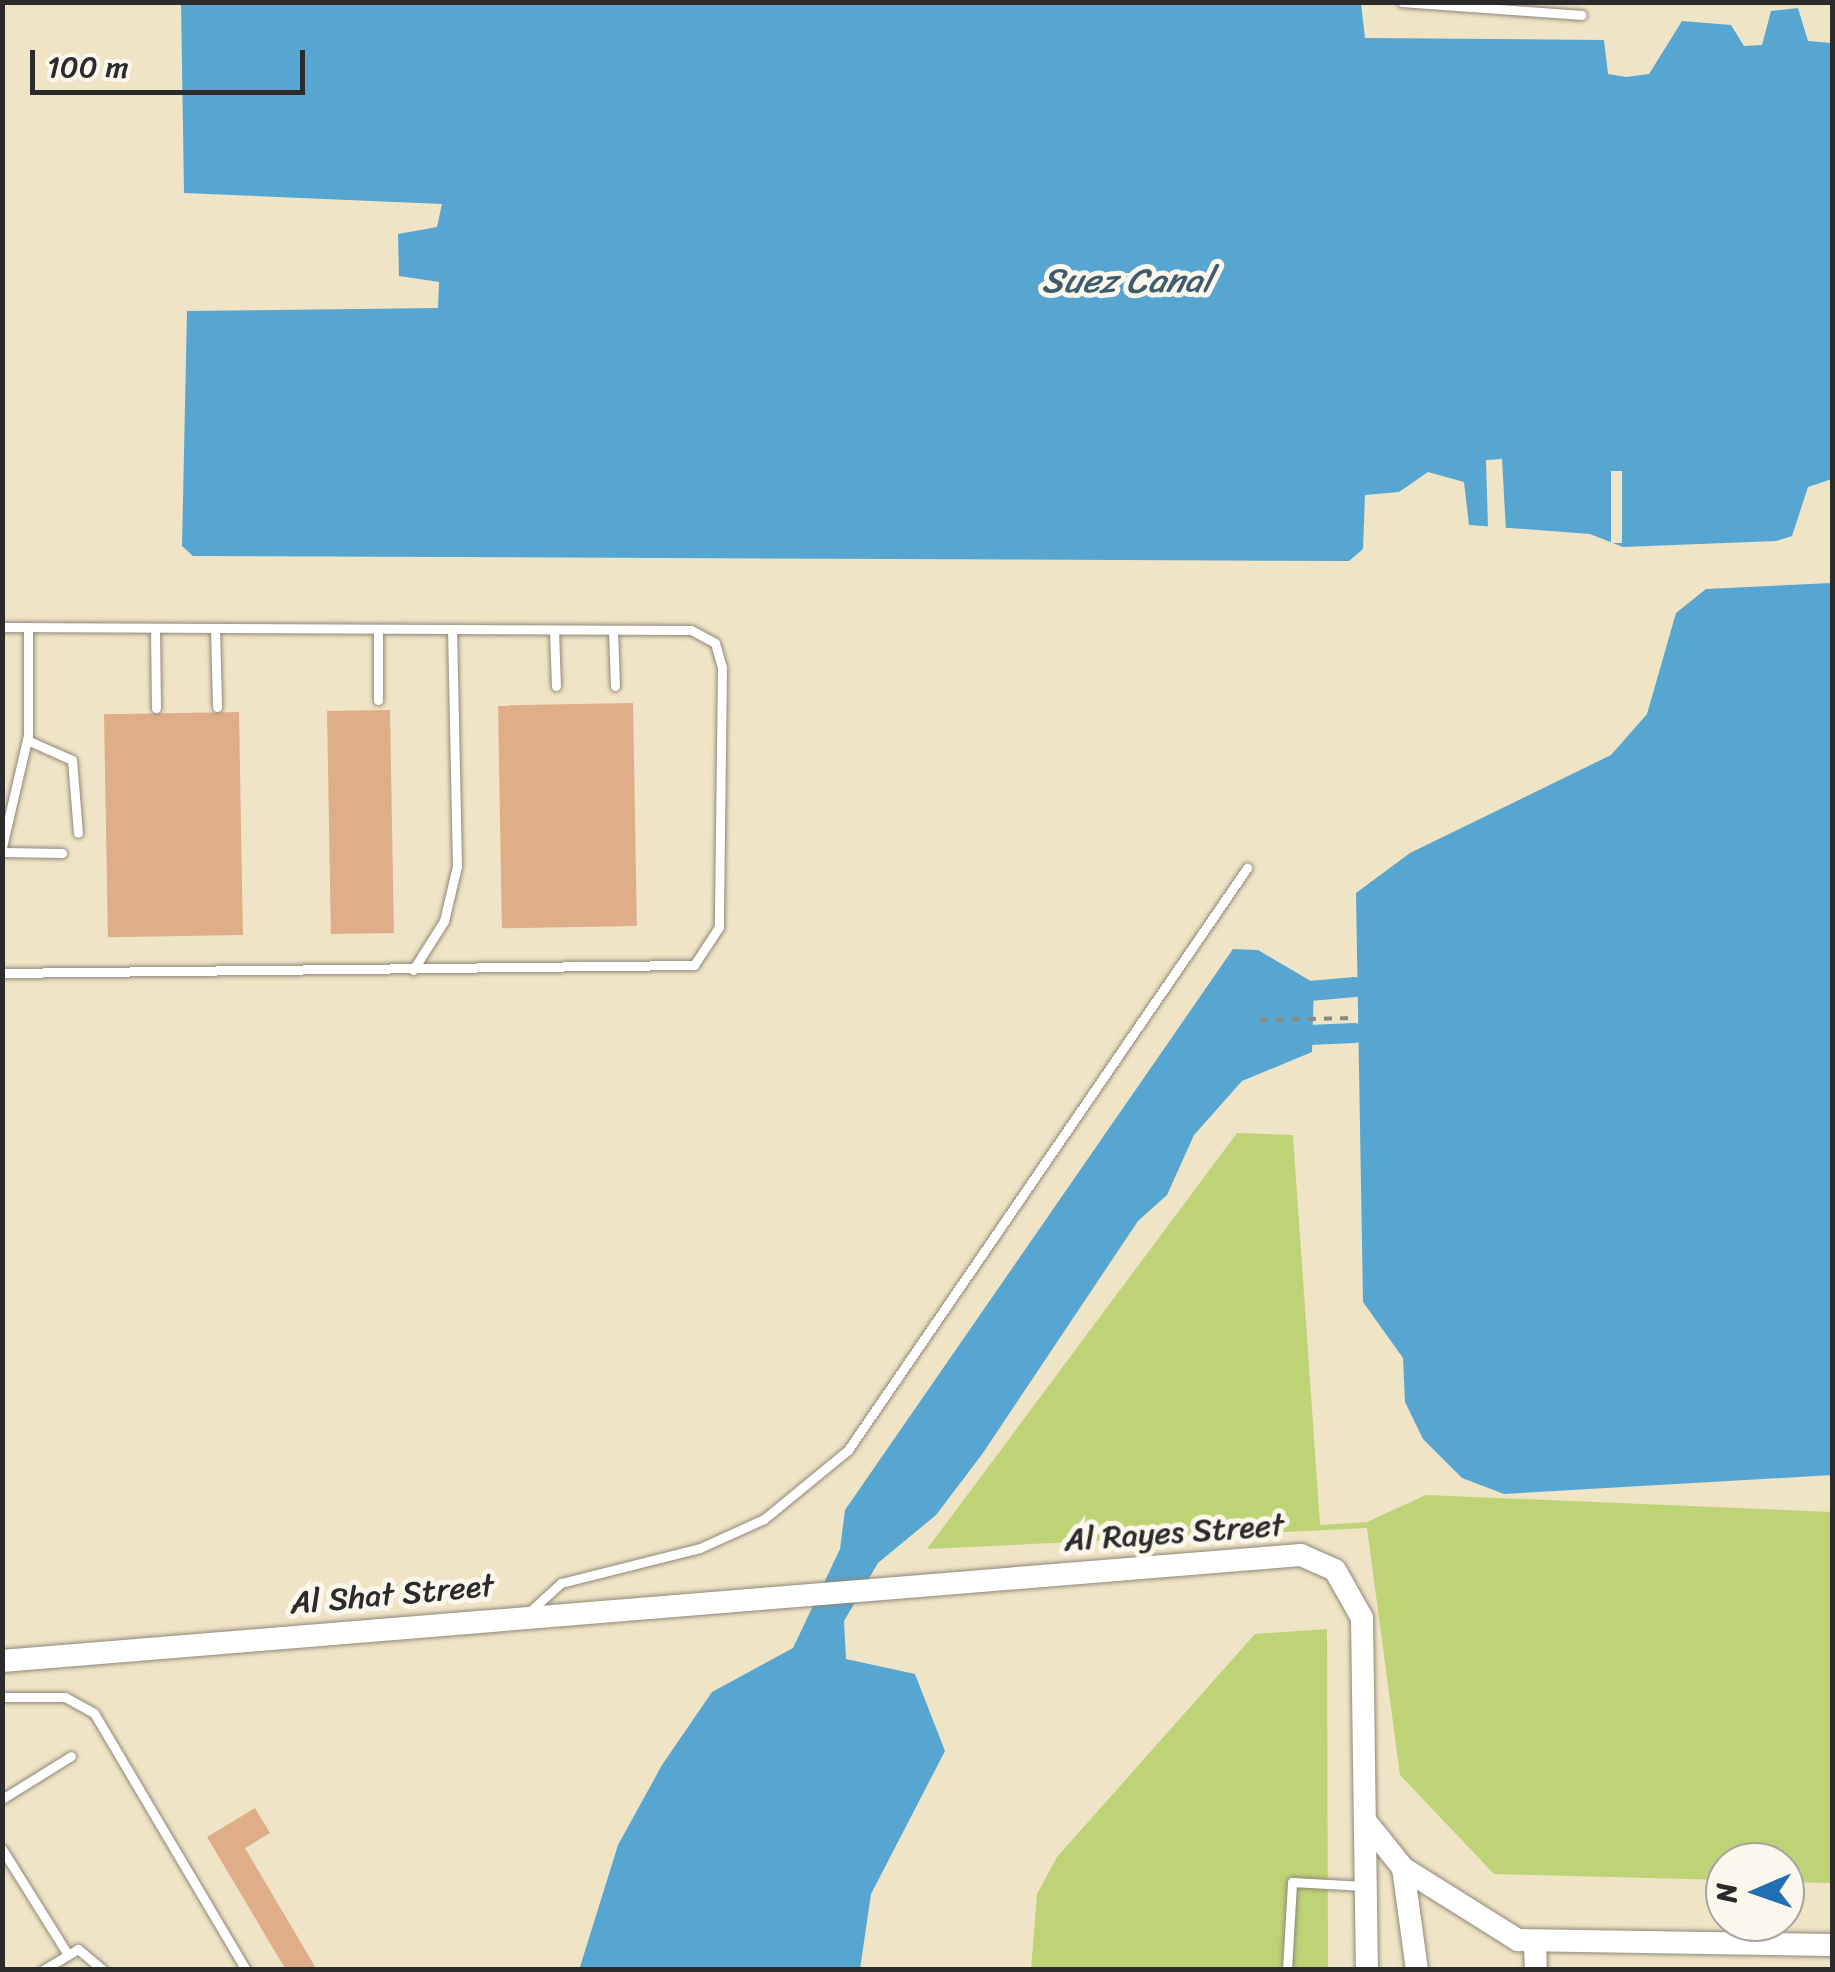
<!DOCTYPE html>
<html>
<head>
<meta charset="utf-8">
<style>
	body { margin:0 }
	#map { position:relative; width:1835px; height:1972px; overflow:hidden; background:#f0e4c6; font-family:Sriracha,sans-serif }
	div>[style] { position:absolute }
	[style*='--x'] { left:calc(var(--x)*1px); top:calc(var(--y)*1px); width:calc(var(--w)*1px); rotate:calc(var(--a)*1deg) }
	.green>* { inset:0; background:#bed276 }
	.water>* { inset:0; background:#57a6d1 }
	.pier>* { inset:0; background:#f0e4c6; transform-origin:0 0 }
	.canal>* { height:20px; margin:-10px; padding:0 10px; transform-origin:10px; border-radius:10px; background:#57a6d1 }
	.building>* { inset:0; background:#dfad88; transform-origin:0 0 }
	.path>* { height:4px; margin-top:-2px; transform-origin:0; background:repeating-linear-gradient(90deg,#8e8878 0 8px,transparent 0 16px) }
	.roads { filter:drop-shadow(0 0 2px #8e8878) drop-shadow(0 0 2px #8e8878) }
	.service>* { height:9px; margin:-4.5px; padding:0 4.5px; transform-origin:4.5px; border-radius:4.5px; background:#fff }
	.tertiary>* { height:22px; margin:-11px; padding:0 11px; transform-origin:11px; border-radius:11px; background:#fff }
	span { translate:-50% -50%; white-space:nowrap; text-align:center; line-height:1.15; -webkit-text-stroke:10px #fbf7ec; paint-order:stroke }
	.street-label { font-size:32px; color:#2b2b2b }
	.water-label { font-size:35px; color:#3d5c6d; font-style:italic }
	.frame { position:absolute; inset:0; border:5px solid #2b2b2b; pointer-events:none }
	.north { position:absolute; left:1705px; top:1842px; width:100px; height:100px; box-sizing:border-box; background:#fbf7ec; border:2px solid #a8a59f; border-radius:50%; rotate:268deg; font-size:28px; font-weight:700; line-height:40px; text-align:center; color:#2b2b2b }
	.north::after { content:''; display:block; margin:auto; width:35px; height:45px; background:#1f6fb2; clip-path:polygon(50% 0,100% 100%,50% 72%,0 100%) }
	.scale { position:absolute; left:30px; top:50px; width:275px; height:45px; box-sizing:border-box; border:5px solid #2b2b2b; border-top:0; padding-left:12px; font-size:30px; line-height:35px; white-space:nowrap; color:#2b2b2b; -webkit-text-stroke:8px #fbf7ec; paint-order:stroke }
</style>
</head>
<body>
<div id="map">
	<div class="green">
		<div style="clip-path:polygon(1237px 1133px,1293px 1135px,1320px 1525px,1367px 1522px,1426px 1495px,1832px 1512px,1832px 1883px,1785px 1882px,1785px 1862px,1725px 1862px,1725px 1880px,1494px 1874px,1400px 1775px,1367px 1528px,927px 1549px)"></div>
		<div style="clip-path:polygon(1327px 1629px,1328px 1969px,1031px 1970px,1037px 1894px,1057px 1857px,1255px 1634px)"></div>
	</div>
	<div class="water">
		<div style="clip-path:polygon(181px 3px,1361px 3px,1365px 38px,1604px 40px,1608px 74px,1626px 77px,1649px 74px,1682px 21px,1731px 25px,1744px 46px,1762px 45px,1771px 11px,1798px 8px,1808px 41px,1832px 43px,1832px 479px,1808px 487px,1792px 536px,1776px 541px,1623px 547px,1590px 534px,1469px 525px,1464px 482px,1428px 472px,1399px 492px,1365px 495px,1363px 549px,1349px 561px,193px 556px,182px 546px,187px 311px,438px 308px,439px 282px,399px 276px,398px 234px,437px 227px,442px 204px,184px 193px)"></div>
		<div style="clip-path:polygon(1832px 583px,1832px 1475px,1504px 1494px,1462px 1478px,1423px 1439px,1405px 1402px,1403px 1358px,1363px 1302px,1356px 893px,1410px 853px,1611px 755px,1647px 714px,1676px 613px,1706px 589px)"></div>
		<div style="clip-path:polygon(1233px 949px,1258px 950px,1314px 983px,1312px 1052px,1242px 1081px,1194px 1135px,1167px 1195px,1138px 1221px,983px 1453px,936px 1515px,878px 1563px,844px 1621px,846px 1659px,915px 1674px,945px 1751px,871px 1894px,860px 1969px,579px 1970px,618px 1845px,662px 1765px,712px 1692px,793px 1648px,840px 1549px,845px 1510px)"></div>
	</div>
	<div class="pier">
		<div style="clip-path:polygon(1502px 459px,1506px 531px,1488px 528px,1486px 460px)"></div>
		<div style="left:1611px;top:471px;width:11px;height:72px"></div>
	</div>
	<div class="canal">
		<div style="--x:1287;--y:993;--w:68;--a:-5"></div>
		<div style="--x:1286;--y:1036;--w:69;--a:-2.5"></div>
	</div>
	<div class="building">
		<div style="left:633px;top:703px;width:223px;height:135px;rotate:89deg"></div>
		<div style="left:390px;top:710px;width:223px;height:63px;rotate:89deg"></div>
		<div style="left:239px;top:712px;width:223px;height:135px;rotate:89deg"></div>
		<div style="clip-path:polygon(255px 1808px,270px 1833px,245px 1848px,317px 1970px,286px 1970px,207px 1837px)"></div>
	</div>
	<div class="path">
		<div style="--x:1260;--y:1020;--w:95;--a:-1.2"></div>
	</div>
	<div class="roads">
		<div class="service">
			<div style="--x:1402;--y:2;--w:180;--a:4.1"></div>
			<div style="--x:2;--y:627;--w:689;--a:0.25"></div>
			<div style="--x:691;--y:630;--w:27;--a:28"></div>
			<div style="--x:715;--y:643;--w:26;--a:74"></div>
			<div style="--x:722;--y:668;--w:259;--a:90.7"></div>
			<div style="--x:719;--y:927;--w:45;--a:123.3"></div>
			<div style="--x:694;--y:965;--w:692;--a:179.34"></div>
			<div style="--x:155;--y:628;--w:80;--a:89.3"></div>
			<div style="--x:215;--y:628;--w:79;--a:88.5"></div>
			<div style="--x:554;--y:630;--w:56;--a:88"></div>
			<div style="--x:613;--y:630;--w:56;--a:88"></div>
			<div style="--x:378;--y:700;--w:71;--a:-90"></div>
			<div style="--x:27;--y:740;--w:49;--a:24"></div>
			<div style="--x:72;--y:760;--w:73;--a:85.3"></div>
			<div style="--x:2;--y:847;--w:115;--a:-76.9"></div>
			<div style="--x:28;--y:735;--w:108;--a:-90"></div>
			<div style="--x:2;--y:852;--w:60;--a:1"></div>
			<div style="--x:413;--y:970;--w:58;--a:-57.7"></div>
			<div style="--x:444;--y:921;--w:57;--a:-76.7"></div>
			<div style="--x:457;--y:866;--w:237;--a:-91.2"></div>
			<div style="--x:527;--y:1614;--w:46;--a:-42.4"></div>
			<div style="--x:561;--y:1583;--w:143;--a:-14.1"></div>
			<div style="--x:700;--y:1548;--w:70;--a:-24.4"></div>
			<div style="--x:764;--y:1519;--w:109;--a:-39.4"></div>
			<div style="--x:848;--y:1450;--w:706;--a:-55.57"></div>
			<div style="--x:2;--y:1697;--w:63;--a:0"></div>
			<div style="--x:65;--y:1697;--w:33;--a:29"></div>
			<div style="--x:94;--y:1713;--w:299;--a:59.4"></div>
			<div style="--x:2;--y:1799;--w:81;--a:-31.9"></div>
			<div style="--x:2;--y:1849;--w:123;--a:58"></div>
			<div style="--x:43;--y:1970;--w:41;--a:-31"></div>
			<div style="--x:78;--y:1949;--w:33;--a:40"></div>
			<div style="--x:1287;--y:1970;--w:88;--a:-86.7"></div>
			<div style="--x:1292;--y:1882;--w:72;--a:3.2"></div>
		</div>
		<div class="tertiary">
			<div style="--x:2;--y:1661;--w:1303;--a:-4.67"></div>
			<div style="--x:1301;--y:1555;--w:37;--a:24"></div>
			<div style="--x:1335;--y:1570;--w:55;--a:60.6"></div>
			<div style="--x:1362;--y:1618;--w:352;--a:89.2"></div>
			<div style="--x:1366;--y:1822;--w:59;--a:51.2"></div>
			<div style="--x:1403;--y:1868;--w:136;--a:32.1"></div>
			<div style="--x:1518;--y:1940;--w:314;--a:0.9"></div>
			<div style="--x:1403;--y:1868;--w:103;--a:82.2"></div>
			<div style="--x:1535;--y:1944;--w:26;--a:88"></div>
		</div>
	</div>
	<div class="street-label">
		<span style="left:1174px;top:1533px;rotate:-4deg">Al Rayes Street</span>
		<span style="left:392px;top:1595px;rotate:-5deg">Al Shat Street</span>
	</div>
	<div class="water-label">
		<span style="left:1127px;top:280px">Suez Canal</span>
	</div>
	<div class="frame"></div>
	<div class="north">N</div>
	<div class="scale">100 m</div>
</div>
</body>
</html>
